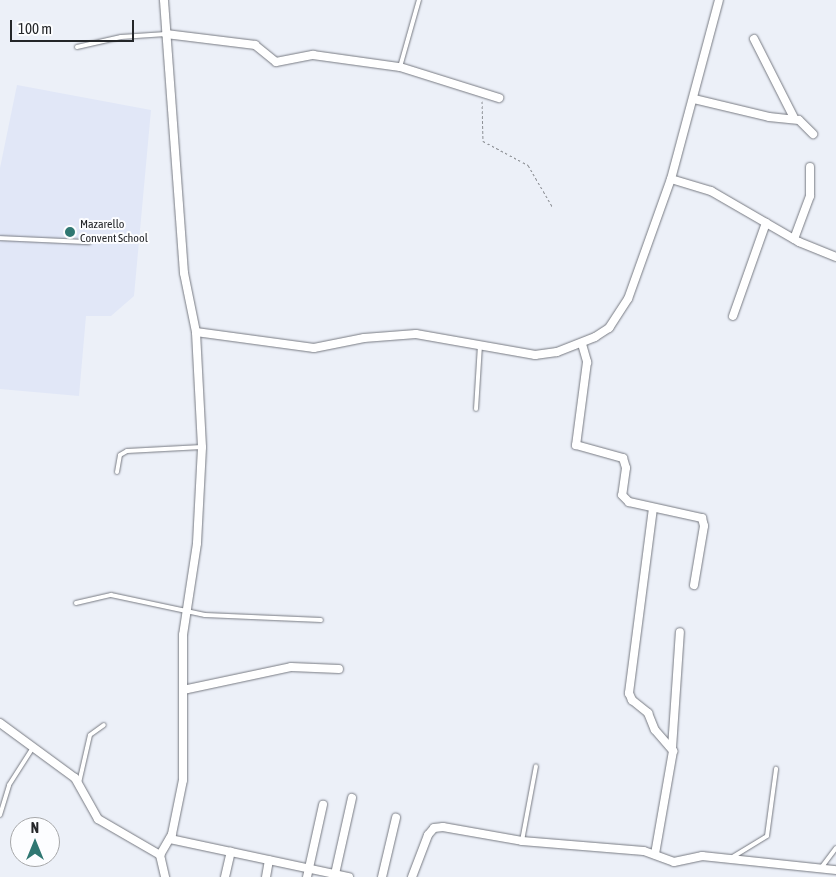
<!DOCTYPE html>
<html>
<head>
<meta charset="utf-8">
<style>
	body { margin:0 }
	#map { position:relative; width:836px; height:877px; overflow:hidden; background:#ecf0f8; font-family:"Asap Condensed",sans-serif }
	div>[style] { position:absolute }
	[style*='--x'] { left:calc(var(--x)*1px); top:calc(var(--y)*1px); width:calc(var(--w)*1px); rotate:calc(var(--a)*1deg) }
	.built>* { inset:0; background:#e1e7f7 }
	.path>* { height:1px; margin-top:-0.5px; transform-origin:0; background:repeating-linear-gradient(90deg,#8c8f94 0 2.5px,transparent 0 5px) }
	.roads { filter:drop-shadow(0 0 1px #777a82) drop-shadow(0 0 1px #777a82) }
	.lane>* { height:4px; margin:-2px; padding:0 2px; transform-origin:2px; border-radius:2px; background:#fff }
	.street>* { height:8px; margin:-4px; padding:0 4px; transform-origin:4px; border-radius:4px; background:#fff }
	.dots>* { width:14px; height:14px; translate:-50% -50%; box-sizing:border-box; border:2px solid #fcfdff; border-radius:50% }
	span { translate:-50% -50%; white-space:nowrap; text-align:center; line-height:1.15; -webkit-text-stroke:4px #fcfdff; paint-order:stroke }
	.poi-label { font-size:12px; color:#242629 }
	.left { translate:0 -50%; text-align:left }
	.north { position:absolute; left:10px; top:817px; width:50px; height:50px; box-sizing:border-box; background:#fcfdff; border:1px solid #a6a7a9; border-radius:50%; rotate:0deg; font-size:14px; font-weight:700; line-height:20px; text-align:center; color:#242629 }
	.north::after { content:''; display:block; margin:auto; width:18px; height:22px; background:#2f7772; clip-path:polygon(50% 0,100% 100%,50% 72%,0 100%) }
	.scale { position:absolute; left:10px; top:20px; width:124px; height:22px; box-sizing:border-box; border:2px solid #242629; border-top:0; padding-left:6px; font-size:15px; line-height:18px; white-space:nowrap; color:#242629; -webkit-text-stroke:4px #fcfdff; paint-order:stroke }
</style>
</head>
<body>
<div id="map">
	<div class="built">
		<div style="clip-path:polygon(17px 85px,151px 110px,134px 296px,111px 316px,86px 316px,79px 396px,0 389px,0 168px)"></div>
	</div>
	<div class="path">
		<div style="--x:482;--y:101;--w:40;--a:88.6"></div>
		<div style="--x:483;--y:141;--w:51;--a:28.1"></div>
		<div style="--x:528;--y:165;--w:48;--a:59.7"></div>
	</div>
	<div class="roads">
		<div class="lane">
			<div style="--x:77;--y:47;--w:45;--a:-12.8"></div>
			<div style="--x:121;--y:37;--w:45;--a:-3.8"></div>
			<div style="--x:400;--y:67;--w:70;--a:-74.2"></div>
			<div style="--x:0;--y:238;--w:89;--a:2.6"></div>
			<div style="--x:476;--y:409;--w:64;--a:-86.4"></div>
			<div style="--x:117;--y:472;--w:17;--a:-80"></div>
			<div style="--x:120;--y:455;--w:8;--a:-30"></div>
			<div style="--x:127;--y:451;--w:75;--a:-3.1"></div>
			<div style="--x:76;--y:603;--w:36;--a:-13"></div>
			<div style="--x:111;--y:595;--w:96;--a:12"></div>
			<div style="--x:205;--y:615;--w:116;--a:2.5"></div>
			<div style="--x:79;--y:783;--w:49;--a:-77.1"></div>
			<div style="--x:90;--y:735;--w:17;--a:-36"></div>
			<div style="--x:0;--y:815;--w:31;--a:-73"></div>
			<div style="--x:9;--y:785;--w:43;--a:-57.4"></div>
			<div style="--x:522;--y:841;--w:76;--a:-79.4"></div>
			<div style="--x:731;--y:858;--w:42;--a:-31.4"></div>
			<div style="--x:767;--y:836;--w:68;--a:-82.3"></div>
			<div style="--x:821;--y:868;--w:25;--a:-53"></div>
		</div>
		<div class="street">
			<div style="--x:166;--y:34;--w:90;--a:7"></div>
			<div style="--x:255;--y:45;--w:27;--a:39"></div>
			<div style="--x:276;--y:62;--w:38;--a:-11"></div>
			<div style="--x:313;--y:55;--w:88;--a:7.9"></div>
			<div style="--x:400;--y:67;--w:104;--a:17.4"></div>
			<div style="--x:754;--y:39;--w:89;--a:63.1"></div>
			<div style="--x:694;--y:99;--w:77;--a:13.5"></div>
			<div style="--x:769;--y:117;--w:30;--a:6"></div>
			<div style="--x:799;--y:120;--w:20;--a:45"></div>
			<div style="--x:671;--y:179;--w:42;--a:16.7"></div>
			<div style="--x:711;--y:191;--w:102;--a:30.1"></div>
			<div style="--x:799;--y:242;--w:40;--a:22"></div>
			<div style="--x:794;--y:239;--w:46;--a:-69.6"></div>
			<div style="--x:810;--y:196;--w:29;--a:-90"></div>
			<div style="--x:733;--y:316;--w:99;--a:-70.5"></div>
			<div style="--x:196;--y:332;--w:119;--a:7.7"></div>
			<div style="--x:314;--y:348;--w:51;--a:-11.3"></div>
			<div style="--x:364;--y:338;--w:52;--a:-4.4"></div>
			<div style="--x:416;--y:334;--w:121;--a:10"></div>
			<div style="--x:535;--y:355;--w:22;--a:-8"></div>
			<div style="--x:557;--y:352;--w:41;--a:-21.5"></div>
			<div style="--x:595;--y:337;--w:17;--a:-33"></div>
			<div style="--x:609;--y:328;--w:35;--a:-57"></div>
			<div style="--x:628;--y:299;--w:127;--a:-70.3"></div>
			<div style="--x:671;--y:179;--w:185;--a:-75"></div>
			<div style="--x:582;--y:344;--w:19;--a:74"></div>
			<div style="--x:587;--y:362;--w:84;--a:97.5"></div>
			<div style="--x:576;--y:445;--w:49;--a:15.5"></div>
			<div style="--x:623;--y:458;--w:10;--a:73"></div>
			<div style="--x:626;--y:468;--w:27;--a:98"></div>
			<div style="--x:622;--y:495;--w:10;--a:45"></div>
			<div style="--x:629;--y:502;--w:75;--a:12.4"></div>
			<div style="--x:702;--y:518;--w:8;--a:76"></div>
			<div style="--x:704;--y:526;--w:60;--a:99.6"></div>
			<div style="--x:653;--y:508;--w:187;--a:97.4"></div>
			<div style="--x:629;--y:693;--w:8;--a:67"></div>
			<div style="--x:632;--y:700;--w:21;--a:39"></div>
			<div style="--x:648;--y:713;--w:18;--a:68"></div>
			<div style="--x:655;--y:730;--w:28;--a:49"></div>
			<div style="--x:673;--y:751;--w:105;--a:99.9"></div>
			<div style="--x:183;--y:690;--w:110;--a:-12"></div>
			<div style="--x:291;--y:667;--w:48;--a:2.4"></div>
			<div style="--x:0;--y:723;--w:93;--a:36.3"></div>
			<div style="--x:75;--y:778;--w:47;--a:60.7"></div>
			<div style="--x:98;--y:819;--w:72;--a:30.1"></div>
			<div style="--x:160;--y:855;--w:23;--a:77"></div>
			<div style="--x:672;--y:748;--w:116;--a:-86.1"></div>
			<div style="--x:170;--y:839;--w:183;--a:12"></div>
			<div style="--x:160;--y:855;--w:24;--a:-60"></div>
			<div style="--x:172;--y:834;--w:55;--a:-78.5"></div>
			<div style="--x:183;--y:780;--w:145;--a:-90"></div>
			<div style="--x:183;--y:635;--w:93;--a:-81.3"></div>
			<div style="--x:197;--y:543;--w:96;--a:-87"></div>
			<div style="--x:202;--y:447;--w:115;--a:-93"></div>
			<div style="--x:196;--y:332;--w:60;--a:-101.5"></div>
			<div style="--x:184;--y:273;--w:274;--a:-94.2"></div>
			<div style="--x:335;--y:874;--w:78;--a:-77.4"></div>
			<div style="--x:225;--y:877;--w:26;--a:-77"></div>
			<div style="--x:266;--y:877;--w:17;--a:-80"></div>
			<div style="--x:307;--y:877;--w:74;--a:-77.5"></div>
			<div style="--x:382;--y:877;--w:61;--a:-76.7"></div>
			<div style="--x:412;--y:877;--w:45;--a:-69.1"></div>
			<div style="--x:428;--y:835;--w:9;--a:-49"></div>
			<div style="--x:434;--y:828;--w:9;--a:-6"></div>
			<div style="--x:443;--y:827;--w:80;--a:10"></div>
			<div style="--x:522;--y:841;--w:122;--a:4.7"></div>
			<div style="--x:644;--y:851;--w:32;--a:20"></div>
			<div style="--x:674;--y:862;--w:29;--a:-12"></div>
			<div style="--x:702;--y:856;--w:135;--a:6"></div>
		</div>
	</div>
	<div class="dots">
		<div style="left:70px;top:232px;background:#2f7772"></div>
	</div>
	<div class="poi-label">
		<span class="left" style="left:80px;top:232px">Mazarello<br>Convent School</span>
	</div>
	<div class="north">N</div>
	<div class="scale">100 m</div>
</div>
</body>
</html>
